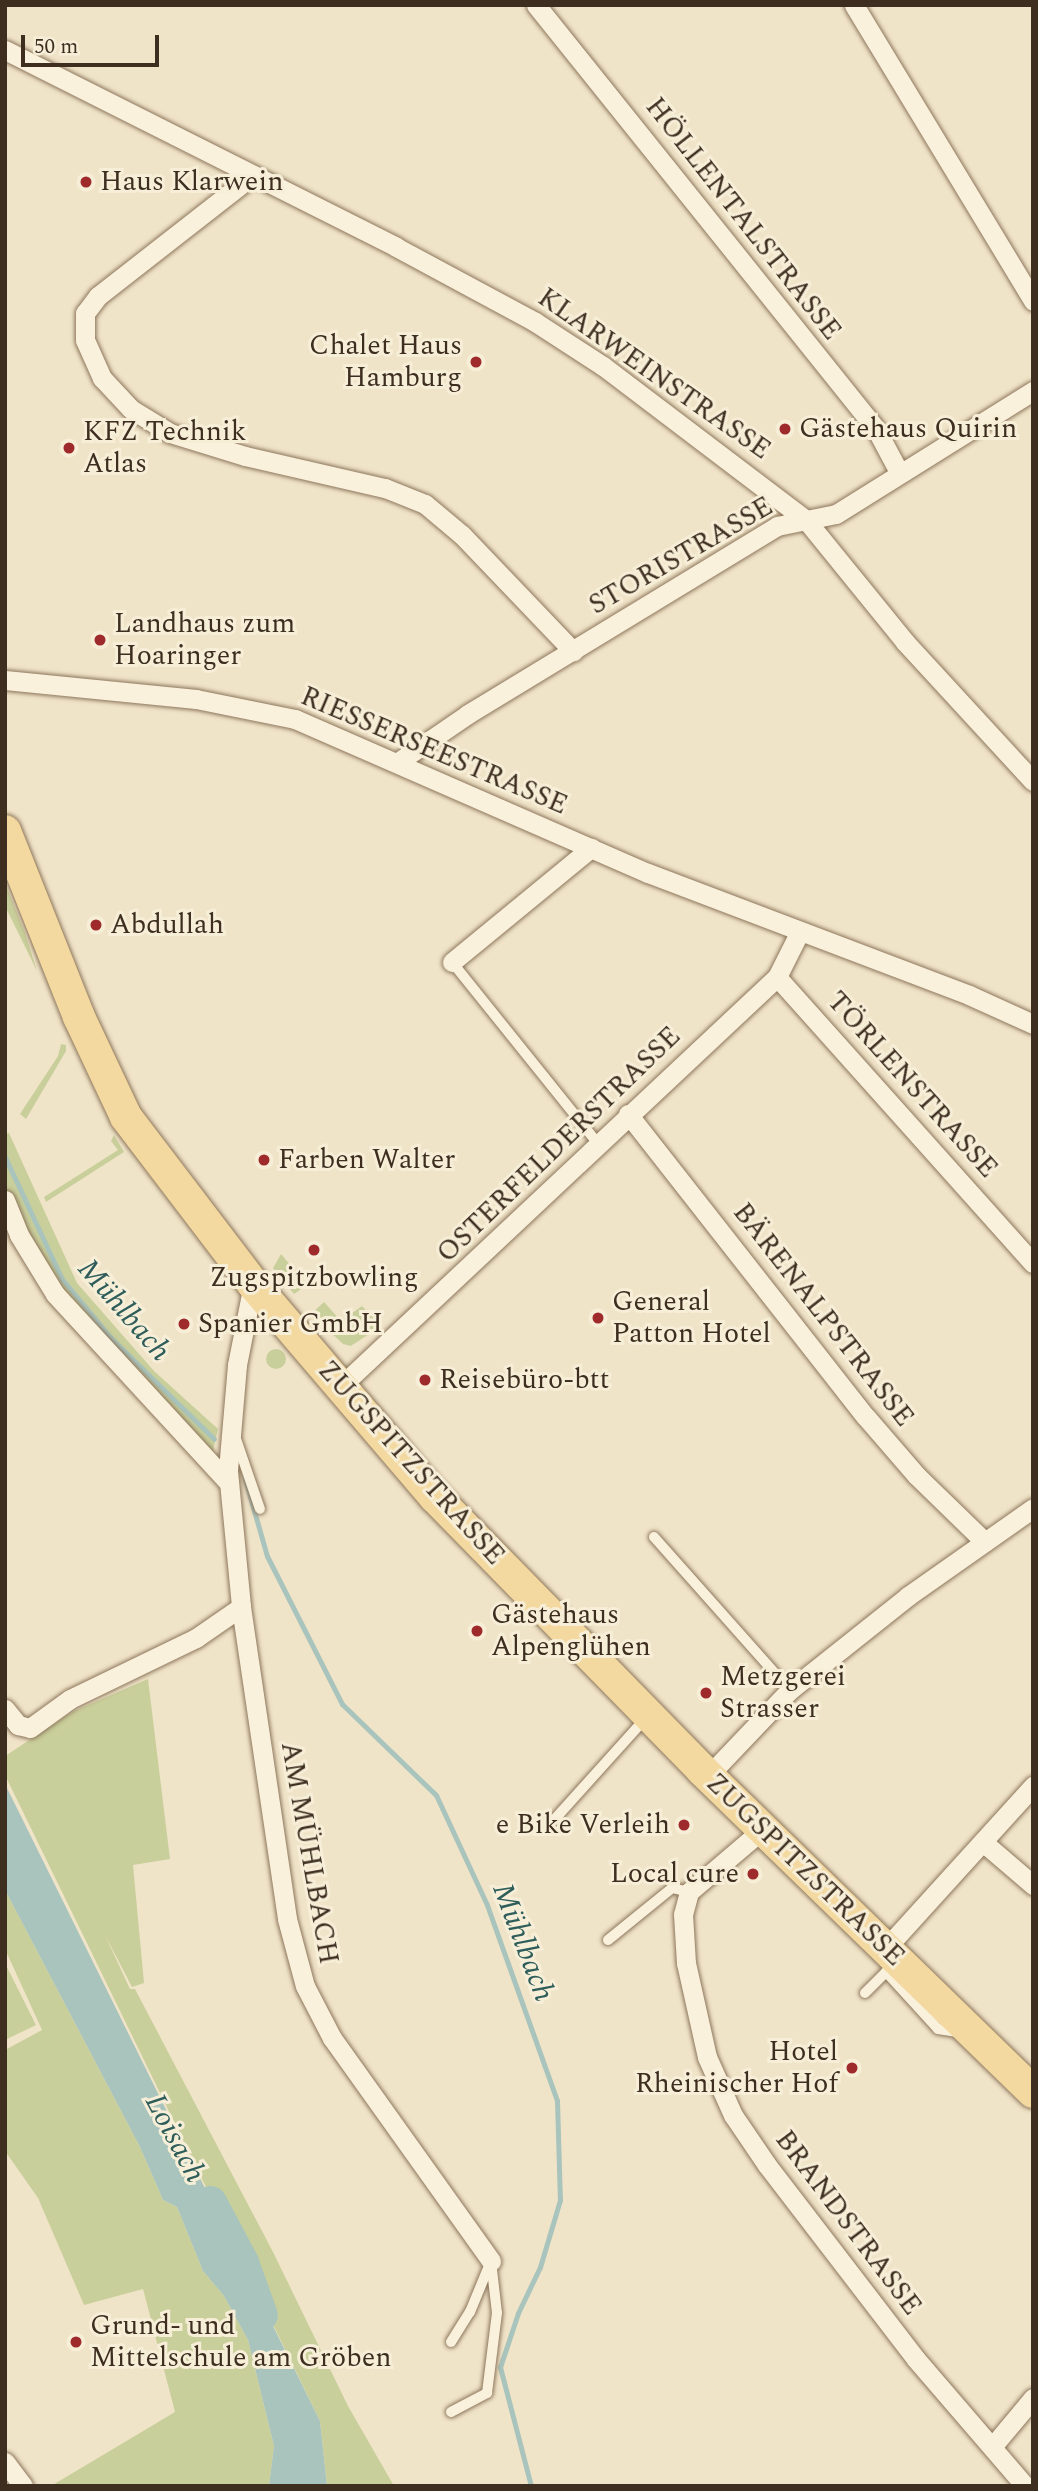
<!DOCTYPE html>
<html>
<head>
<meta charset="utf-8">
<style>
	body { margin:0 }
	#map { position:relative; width:1038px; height:2491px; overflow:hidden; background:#f0e4c8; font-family:Spectral,serif }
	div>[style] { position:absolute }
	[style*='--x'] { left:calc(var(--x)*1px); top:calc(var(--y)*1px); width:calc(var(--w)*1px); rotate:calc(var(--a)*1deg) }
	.green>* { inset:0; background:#c9cf9b }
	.round { border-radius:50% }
	.water>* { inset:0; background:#a9c4bc }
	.stream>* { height:5px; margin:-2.5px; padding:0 2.5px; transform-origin:2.5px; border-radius:2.5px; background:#a9c4bc }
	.river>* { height:33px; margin:-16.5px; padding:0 16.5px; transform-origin:16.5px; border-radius:16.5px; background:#a9c4bc }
	.roads { filter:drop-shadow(0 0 2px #8d765c) drop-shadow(0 0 2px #8d765c) }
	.lane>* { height:10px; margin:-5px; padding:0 5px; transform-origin:5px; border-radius:5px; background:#faf1dc }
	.street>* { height:19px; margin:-9.5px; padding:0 9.5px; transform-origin:9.5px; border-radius:9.5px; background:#faf1dc }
	.primary>* { height:32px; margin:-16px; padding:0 16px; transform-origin:16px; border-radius:16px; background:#f3d9a0 }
	.dots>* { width:19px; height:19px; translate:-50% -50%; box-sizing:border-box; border:4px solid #f7eed8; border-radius:50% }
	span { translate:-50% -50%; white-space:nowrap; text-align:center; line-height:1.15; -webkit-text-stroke:6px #f7eed8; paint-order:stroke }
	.poi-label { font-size:28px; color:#3d2e20 }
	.left { translate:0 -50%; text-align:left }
	.right { translate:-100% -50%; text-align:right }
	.street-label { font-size:28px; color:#3d2e20 }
	.water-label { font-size:30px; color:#2f5d5a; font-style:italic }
	.frame { position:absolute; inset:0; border:7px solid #3d2e20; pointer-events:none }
	.scale { position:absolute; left:21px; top:35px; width:138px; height:32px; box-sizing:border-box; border:4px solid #3d2e20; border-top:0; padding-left:9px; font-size:21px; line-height:24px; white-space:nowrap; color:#3d2e20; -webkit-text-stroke:5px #f7eed8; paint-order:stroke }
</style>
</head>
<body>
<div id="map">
	<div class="green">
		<div style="clip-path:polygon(5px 883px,25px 933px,37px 971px,5px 906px)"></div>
		<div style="clip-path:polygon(61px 1044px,66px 1045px,66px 1051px,26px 1119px,20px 1114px,58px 1056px)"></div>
		<div style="clip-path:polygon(9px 1133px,77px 1283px,154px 1371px,218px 1429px,211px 1459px,76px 1314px,5px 1190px,5px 1134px)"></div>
		<div style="clip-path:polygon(114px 1135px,124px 1152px,46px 1202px,44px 1197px,118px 1150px,111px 1141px)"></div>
		<div style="clip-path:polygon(281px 1254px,307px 1285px,294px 1294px,273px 1268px)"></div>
		<div style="clip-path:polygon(324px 1302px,341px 1321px,362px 1306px,381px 1326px,351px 1346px,343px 1344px,311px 1314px)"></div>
		<div class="round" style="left:266px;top:1349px;width:20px;height:20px"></div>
		<div style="clip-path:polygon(148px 1679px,170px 1859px,133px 1865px,144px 1983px,132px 1987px,105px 1935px,130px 1989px,135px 1989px,274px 2254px,348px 2406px,394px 2486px,327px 2486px,320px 2421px,5px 1775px,5px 1756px,74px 1711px)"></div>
		<div style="clip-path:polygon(5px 1890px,140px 2147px,163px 2200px,177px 2207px,203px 2271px,224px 2296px,248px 2340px,274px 2446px,269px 2486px,51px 2486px,175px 2412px,143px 2289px,84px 2305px,38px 2198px,5px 2151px,5px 2050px,42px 2030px,5px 1949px)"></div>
		<div style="clip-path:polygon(5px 1963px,36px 2025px,5px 2040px)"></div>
	</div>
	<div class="water">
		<div style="clip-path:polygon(5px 1784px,320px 2421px,327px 2486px,269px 2486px,274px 2446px,248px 2340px,224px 2296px,203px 2271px,177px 2207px,163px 2200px,140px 2147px,5px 1890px)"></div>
	</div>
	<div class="stream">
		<div style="--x:5;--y:1157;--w:135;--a:65"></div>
		<div style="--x:62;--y:1279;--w:77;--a:50.3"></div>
		<div style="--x:111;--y:1338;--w:144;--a:44.4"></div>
		<div style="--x:245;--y:1479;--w:80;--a:74.1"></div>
		<div style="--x:267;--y:1556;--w:166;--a:63.1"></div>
		<div style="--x:342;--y:1704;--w:131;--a:44.1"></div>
		<div style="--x:436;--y:1795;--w:121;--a:65.1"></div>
		<div style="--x:487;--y:1905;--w:208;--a:70.3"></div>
		<div style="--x:557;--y:2101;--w:99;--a:88.3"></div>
		<div style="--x:560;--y:2200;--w:70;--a:106.6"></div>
		<div style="--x:540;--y:2267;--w:51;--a:115.6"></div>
		<div style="--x:518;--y:2313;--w:57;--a:108.4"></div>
		<div style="--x:500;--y:2367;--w:123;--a:75.4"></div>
	</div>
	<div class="river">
		<div style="--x:210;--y:2202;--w:68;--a:61.9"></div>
		<div style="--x:242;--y:2262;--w:56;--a:70.3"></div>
	</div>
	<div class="roads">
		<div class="lane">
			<div style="--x:452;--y:962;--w:235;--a:51.2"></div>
			<div style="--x:235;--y:1436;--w:77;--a:71.1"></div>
			<div style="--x:654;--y:1537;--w:205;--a:48.4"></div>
			<div style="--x:554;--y:1820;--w:136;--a:-48"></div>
			<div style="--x:608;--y:1940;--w:82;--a:-39.1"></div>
			<div style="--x:672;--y:1888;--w:17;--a:13"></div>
			<div style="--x:886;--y:1972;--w:77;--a:47.6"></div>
			<div style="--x:938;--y:2029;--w:20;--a:9"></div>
			<div style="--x:865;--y:1993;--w:34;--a:-45"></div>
			<div style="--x:451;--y:2342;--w:36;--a:-58"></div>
			<div style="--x:470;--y:2312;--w:55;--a:-67.6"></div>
			<div style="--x:451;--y:2412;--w:41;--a:-27.8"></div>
			<div style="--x:487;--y:2393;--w:81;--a:-82.9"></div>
			<div style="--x:497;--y:2313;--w:52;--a:-96.6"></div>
		</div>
		<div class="street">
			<div style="--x:536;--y:5;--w:543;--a:51.27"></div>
			<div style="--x:876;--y:429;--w:49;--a:61.9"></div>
			<div style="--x:854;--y:5;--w:346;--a:58.8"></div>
			<div style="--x:5;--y:50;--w:438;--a:26.7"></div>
			<div style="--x:396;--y:247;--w:158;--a:28.3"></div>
			<div style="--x:535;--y:322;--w:81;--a:32.9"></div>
			<div style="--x:603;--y:366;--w:255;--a:37.2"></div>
			<div style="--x:806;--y:520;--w:157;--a:50.9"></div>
			<div style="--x:905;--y:642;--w:189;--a:47.4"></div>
			<div style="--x:253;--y:175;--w:197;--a:142"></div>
			<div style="--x:98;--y:296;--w:21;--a:127"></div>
			<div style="--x:85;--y:313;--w:27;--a:90"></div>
			<div style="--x:85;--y:340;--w:42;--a:65.9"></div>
			<div style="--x:102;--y:378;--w:42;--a:46.9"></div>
			<div style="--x:131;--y:409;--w:46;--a:31.6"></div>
			<div style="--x:170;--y:433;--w:78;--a:17"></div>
			<div style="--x:245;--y:456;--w:144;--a:12.9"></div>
			<div style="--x:385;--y:488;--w:43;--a:21.8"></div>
			<div style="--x:425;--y:504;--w:48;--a:40"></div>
			<div style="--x:462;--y:535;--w:161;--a:46.3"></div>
			<div style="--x:5;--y:680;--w:192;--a:5.7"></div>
			<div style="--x:196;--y:699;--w:101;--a:11.4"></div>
			<div style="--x:295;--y:719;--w:385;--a:23.6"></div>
			<div style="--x:648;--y:873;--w:343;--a:20.8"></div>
			<div style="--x:969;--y:995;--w:70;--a:24.4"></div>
			<div style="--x:398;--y:762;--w:85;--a:-34.4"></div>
			<div style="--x:468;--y:714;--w:362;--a:-31.3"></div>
			<div style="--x:777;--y:526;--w:60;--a:-11.5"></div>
			<div style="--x:836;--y:514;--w:232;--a:-32"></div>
			<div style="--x:452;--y:962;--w:180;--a:-39.4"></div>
			<div style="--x:777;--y:977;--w:384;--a:48.2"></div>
			<div style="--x:628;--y:1114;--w:385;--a:51.9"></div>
			<div style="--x:866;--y:1417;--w:77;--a:49.2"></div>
			<div style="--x:916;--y:1475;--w:96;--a:44.2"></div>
			<div style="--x:5;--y:1200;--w:38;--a:68"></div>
			<div style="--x:19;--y:1235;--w:69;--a:58.6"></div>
			<div style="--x:55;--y:1294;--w:257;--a:47.4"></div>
			<div style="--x:253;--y:1284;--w:83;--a:101.2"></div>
			<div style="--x:237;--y:1365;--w:106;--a:94.9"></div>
			<div style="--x:228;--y:1471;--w:137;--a:84.5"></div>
			<div style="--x:241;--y:1607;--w:315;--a:81.6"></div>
			<div style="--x:287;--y:1919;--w:69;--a:75"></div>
			<div style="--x:305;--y:1986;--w:59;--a:62.6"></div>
			<div style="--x:332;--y:2038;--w:274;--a:54.5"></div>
			<div style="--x:342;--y:1385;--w:596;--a:-43.17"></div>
			<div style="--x:777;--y:977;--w:49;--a:-63.4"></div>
			<div style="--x:5;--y:1709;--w:21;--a:51"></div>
			<div style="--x:18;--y:1725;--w:12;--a:14"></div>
			<div style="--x:30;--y:1728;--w:49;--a:-35.9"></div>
			<div style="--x:70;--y:1699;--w:140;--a:-25.8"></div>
			<div style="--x:196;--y:1638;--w:55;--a:-34.6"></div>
			<div style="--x:708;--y:1776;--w:119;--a:-46.4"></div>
			<div style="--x:790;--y:1690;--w:151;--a:-38.5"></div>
			<div style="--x:908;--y:1596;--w:153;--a:-35.1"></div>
			<div style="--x:763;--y:1829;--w:97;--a:139.6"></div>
			<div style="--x:689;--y:1892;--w:23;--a:105"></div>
			<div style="--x:683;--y:1914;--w:49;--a:86.5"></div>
			<div style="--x:686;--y:1963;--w:96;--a:77.4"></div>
			<div style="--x:707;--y:2057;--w:64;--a:65.9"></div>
			<div style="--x:733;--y:2115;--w:60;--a:55.8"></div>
			<div style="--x:767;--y:2165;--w:243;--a:52.5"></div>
			<div style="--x:915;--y:2358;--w:169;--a:49.3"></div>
			<div style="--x:984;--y:1843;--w:65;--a:40.6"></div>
			<div style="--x:886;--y:1948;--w:219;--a:-47.8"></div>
			<div style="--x:992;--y:2447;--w:64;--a:-50.1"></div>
			<div style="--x:5;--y:2462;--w:30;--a:53"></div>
		</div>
		<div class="primary">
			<div style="--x:5;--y:831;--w:200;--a:68.3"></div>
			<div style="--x:79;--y:1017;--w:110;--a:64.8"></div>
			<div style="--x:126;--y:1117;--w:210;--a:52.7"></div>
			<div style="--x:253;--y:1284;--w:280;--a:49.5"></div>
			<div style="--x:435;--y:1497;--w:382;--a:45.6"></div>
			<div style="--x:702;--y:1770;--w:462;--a:44.2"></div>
		</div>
	</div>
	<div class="dots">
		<div style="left:86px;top:182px;background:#9e2a2b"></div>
		<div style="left:476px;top:362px;background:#9e2a2b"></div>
		<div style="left:785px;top:429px;background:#9e2a2b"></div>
		<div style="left:69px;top:448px;background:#9e2a2b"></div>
		<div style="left:100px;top:640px;background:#9e2a2b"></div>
		<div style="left:96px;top:925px;background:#9e2a2b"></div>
		<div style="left:264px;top:1160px;background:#9e2a2b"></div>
		<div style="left:314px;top:1250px;background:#9e2a2b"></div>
		<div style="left:598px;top:1318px;background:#9e2a2b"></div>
		<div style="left:184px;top:1324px;background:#9e2a2b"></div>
		<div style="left:425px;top:1380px;background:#9e2a2b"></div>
		<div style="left:477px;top:1631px;background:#9e2a2b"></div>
		<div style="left:706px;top:1693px;background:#9e2a2b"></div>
		<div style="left:684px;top:1825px;background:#9e2a2b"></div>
		<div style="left:753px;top:1874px;background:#9e2a2b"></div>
		<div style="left:852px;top:2068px;background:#9e2a2b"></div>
		<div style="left:76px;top:2342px;background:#9e2a2b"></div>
	</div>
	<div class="poi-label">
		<span class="left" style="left:100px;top:182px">Haus Klarwein</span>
		<span class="right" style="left:462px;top:362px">Chalet Haus<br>Hamburg</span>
		<span class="left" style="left:799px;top:429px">Gästehaus Quirin</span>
		<span class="left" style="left:83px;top:448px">KFZ Technik<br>Atlas</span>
		<span class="left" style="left:114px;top:640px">Landhaus zum<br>Hoaringer</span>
		<span class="left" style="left:110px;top:925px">Abdullah</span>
		<span class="left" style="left:278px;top:1160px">Farben Walter</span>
		<span style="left:314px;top:1278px">Zugspitzbowling</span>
		<span class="left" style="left:612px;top:1318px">General<br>Patton Hotel</span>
		<span class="left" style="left:198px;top:1324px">Spanier GmbH</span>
		<span class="left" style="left:439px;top:1380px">Reisebüro-btt</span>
		<span class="left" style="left:491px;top:1631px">Gästehaus<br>Alpenglühen</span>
		<span class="left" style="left:720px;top:1693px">Metzgerei<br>Strasser</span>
		<span class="right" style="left:670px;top:1825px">e Bike Verleih</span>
		<span class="right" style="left:739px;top:1874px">Local cure</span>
		<span class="right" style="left:838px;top:2068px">Hotel<br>Rheinischer Hof</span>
		<span class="left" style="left:90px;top:2342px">Grund- und<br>Mittelschule am Gröben</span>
	</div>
	<div class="street-label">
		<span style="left:743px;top:219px;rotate:52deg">HÖLLENTALSTRASSE</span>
		<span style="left:654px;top:374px;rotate:35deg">KLARWEINSTRASSE</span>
		<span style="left:681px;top:556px;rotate:-30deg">STORISTRASSE</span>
		<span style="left:434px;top:751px;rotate:23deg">RIESSERSEESTRASSE</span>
		<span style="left:912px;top:1085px;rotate:48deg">TÖRLENSTRASSE</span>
		<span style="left:559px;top:1145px;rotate:-44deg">OSTERFELDERSTRASSE</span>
		<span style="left:823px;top:1315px;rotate:52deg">BÄRENALPSTRASSE</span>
		<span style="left:411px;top:1463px;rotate:48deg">ZUGSPITZSTRASSE</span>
		<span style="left:309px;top:1853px;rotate:80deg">AM MÜHLBACH</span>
		<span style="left:805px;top:1870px;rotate:44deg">ZUGSPITZSTRASSE</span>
		<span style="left:848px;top:2223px;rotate:53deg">BRANDSTRASSE</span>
	</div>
	<div class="water-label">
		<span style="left:124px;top:1310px;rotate:49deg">Mühlbach</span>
		<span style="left:523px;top:1942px;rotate:69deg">Mühlbach</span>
		<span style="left:175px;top:2138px;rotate:62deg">Loisach</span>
	</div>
	<div class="frame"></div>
	<div class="scale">50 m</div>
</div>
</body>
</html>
